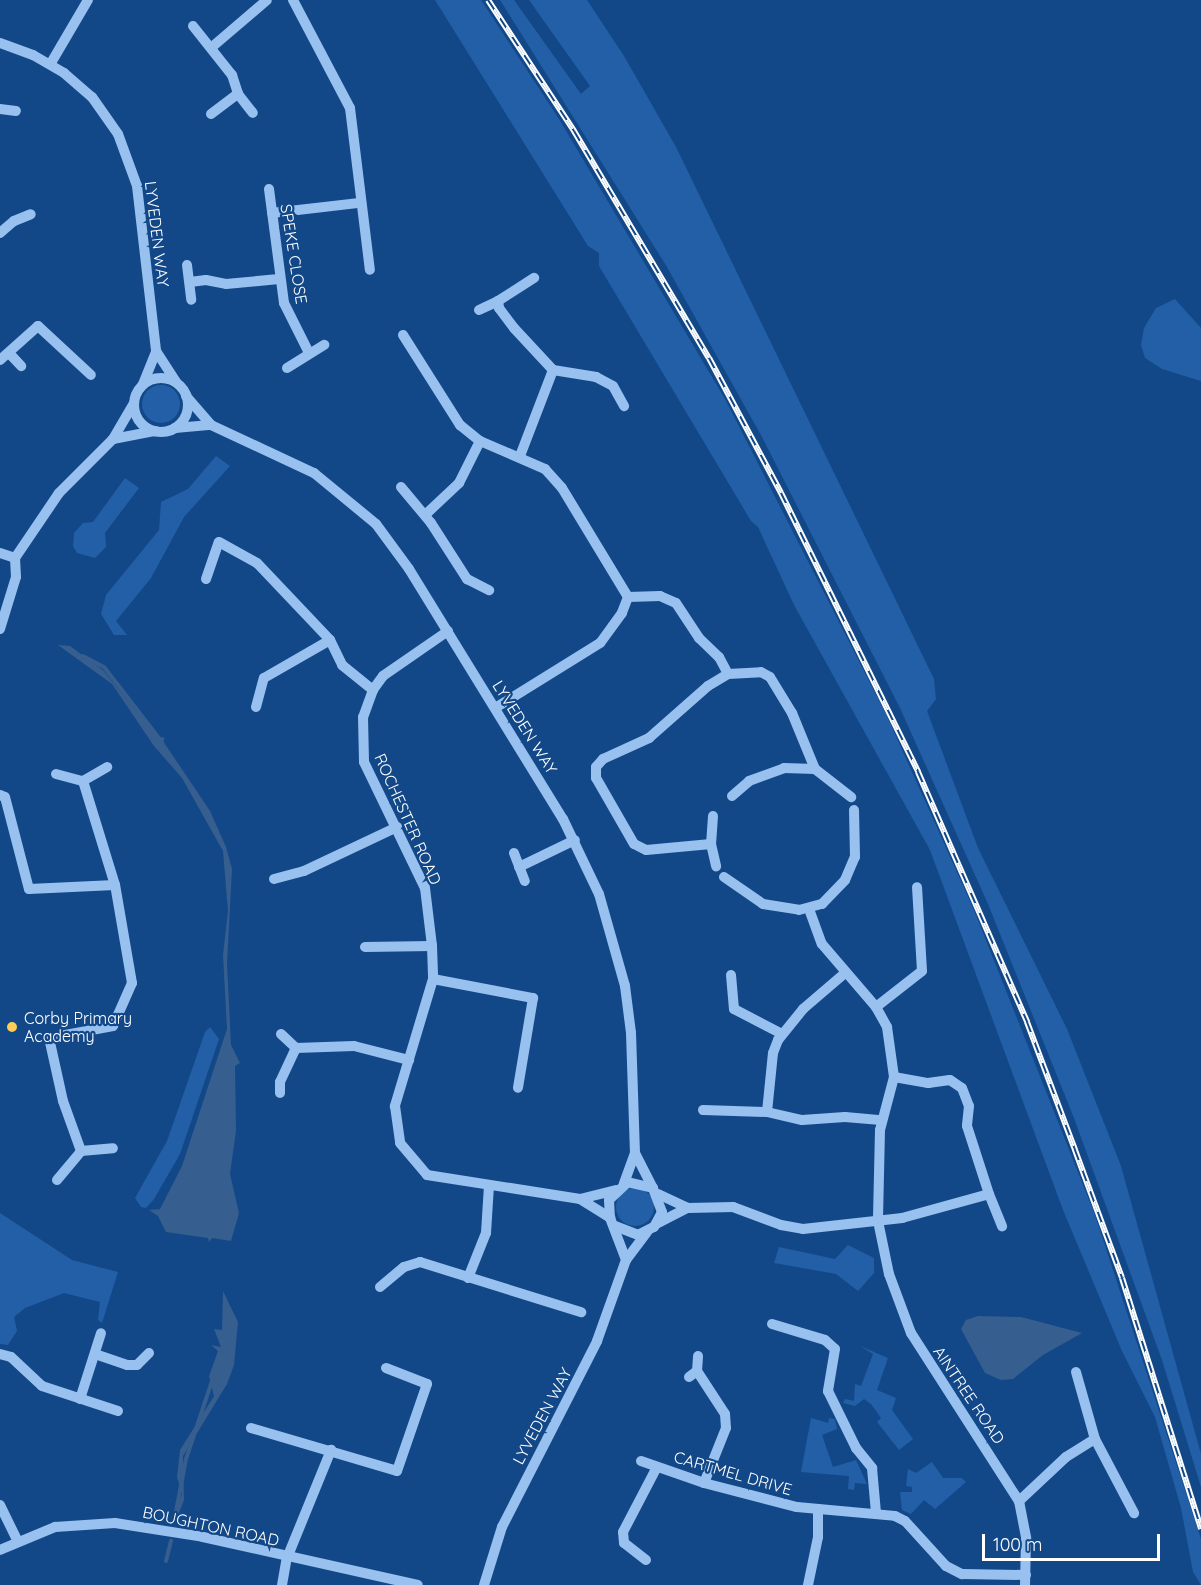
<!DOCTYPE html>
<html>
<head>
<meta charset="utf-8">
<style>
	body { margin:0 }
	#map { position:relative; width:1201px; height:1585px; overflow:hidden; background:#134888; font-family:Quicksand,sans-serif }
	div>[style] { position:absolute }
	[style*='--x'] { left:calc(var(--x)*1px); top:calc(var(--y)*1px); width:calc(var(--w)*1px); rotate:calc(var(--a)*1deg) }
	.green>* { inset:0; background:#225fa7 }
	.round { border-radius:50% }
	.water>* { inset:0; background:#365e8e }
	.stream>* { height:4px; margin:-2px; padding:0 2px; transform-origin:2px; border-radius:2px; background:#365e8e }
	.minor>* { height:10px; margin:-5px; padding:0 5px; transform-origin:5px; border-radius:5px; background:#98c1f0 }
	.minor>.ring { margin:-5px; padding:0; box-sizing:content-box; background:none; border:10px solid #98c1f0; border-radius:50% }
	.rail>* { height:6px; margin-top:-3px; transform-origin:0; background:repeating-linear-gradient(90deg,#134888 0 11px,#fff 0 22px); box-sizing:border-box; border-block:2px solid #fff }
	.dots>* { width:16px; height:16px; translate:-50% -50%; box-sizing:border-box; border:3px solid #134888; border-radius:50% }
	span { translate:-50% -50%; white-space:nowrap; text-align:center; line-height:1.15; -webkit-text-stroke:4.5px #134888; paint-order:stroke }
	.street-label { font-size:16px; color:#fff }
	.poi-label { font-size:16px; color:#fff }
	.left { translate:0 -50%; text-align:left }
	.scale { position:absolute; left:982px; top:1534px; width:178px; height:27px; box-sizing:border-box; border:3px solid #fff; border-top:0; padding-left:8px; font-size:18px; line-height:21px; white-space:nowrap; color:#fff; -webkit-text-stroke:4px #134888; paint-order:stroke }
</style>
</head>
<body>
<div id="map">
	<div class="green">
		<div style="clip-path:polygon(435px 0,481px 0,559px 119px,725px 399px,886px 714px,974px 910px,1095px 1215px,1201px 1539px,1201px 1585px,1193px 1572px,1181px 1508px,1155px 1417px,1122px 1351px,1063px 1210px,930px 850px,794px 605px,758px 527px,751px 521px,599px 266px,599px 253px,588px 246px)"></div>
		<div style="clip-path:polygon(500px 0,514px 0,581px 94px,590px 86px,529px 0,587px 0,624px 56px,676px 147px,934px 679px,936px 699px,927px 711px,978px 848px,1067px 1029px,1121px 1166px,1201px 1454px,1201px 1487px,1162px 1360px,1074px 1118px,988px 904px,900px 708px,762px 437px,667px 267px)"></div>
		<div style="clip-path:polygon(1175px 299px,1201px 328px,1201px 381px,1162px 369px,1145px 358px,1141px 345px,1144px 328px,1156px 308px)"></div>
		<div class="round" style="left:142px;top:385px;width:38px;height:38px"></div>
		<div style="clip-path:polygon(216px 456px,230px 466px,184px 517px,151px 578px,116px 621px,127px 635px,114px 635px,101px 614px,106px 595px,159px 530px,161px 502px,188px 489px)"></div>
		<div style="clip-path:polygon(125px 478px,139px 488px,105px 533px,106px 547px,95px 558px,77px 553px,73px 546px,74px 533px,83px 523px,93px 522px)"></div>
		<div style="clip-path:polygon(210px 1027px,219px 1039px,180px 1154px,154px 1199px,146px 1208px,141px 1207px,135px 1198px,167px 1141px,205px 1032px)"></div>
		<div class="round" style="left:616px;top:1188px;width:38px;height:38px"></div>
		<div style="clip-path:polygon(0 1213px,72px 1260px,118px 1272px,102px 1323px,98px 1320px,100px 1302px,64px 1293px,25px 1308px,14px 1317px,17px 1331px,8px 1345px,0 1344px)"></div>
		<div style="clip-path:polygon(848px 1245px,874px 1258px,874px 1273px,858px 1291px,836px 1274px,774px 1263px,779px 1247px,835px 1259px)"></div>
		<div style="clip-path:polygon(860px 1346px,888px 1358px,877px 1390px,896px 1398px,892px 1410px,913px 1439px,899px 1450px,877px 1422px,881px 1418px,871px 1404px,864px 1399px,855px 1406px,843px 1403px,845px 1399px,854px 1401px,855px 1384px,861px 1386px,873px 1354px)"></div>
		<div style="clip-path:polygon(811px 1418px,828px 1423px,829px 1418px,835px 1419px,837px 1429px,822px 1435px,833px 1467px,856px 1460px,867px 1484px,855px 1483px,854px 1490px,848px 1489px,849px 1476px,801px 1472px)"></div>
		<div style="clip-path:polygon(932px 1462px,943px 1478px,962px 1478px,966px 1482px,935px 1509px,924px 1500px,911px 1514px,902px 1510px,900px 1492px,912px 1492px,912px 1487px,906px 1486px,908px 1469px,916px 1473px)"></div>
	</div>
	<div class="water">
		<div style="clip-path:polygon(58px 645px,70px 646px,103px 670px,156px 736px,165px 738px,163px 741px,210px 811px,226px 847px,232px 869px,227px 963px,231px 1045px,240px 1063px,235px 1066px,236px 1131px,230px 1174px,239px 1213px,231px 1241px,212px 1238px,209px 1242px,208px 1238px,166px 1232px,158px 1216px,149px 1210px,160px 1209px,182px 1166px,227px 1029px,223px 955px,228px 911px,223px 851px,182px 778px,154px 746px,112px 684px)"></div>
		<div style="clip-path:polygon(223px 1291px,238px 1322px,234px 1365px,227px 1384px,183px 1456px,184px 1500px,177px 1518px,173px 1517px,182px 1494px,177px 1477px,180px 1450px,214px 1396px,209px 1376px,218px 1351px,211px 1345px,221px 1347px,214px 1329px,222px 1330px)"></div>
		<div style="clip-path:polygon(978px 1316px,1021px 1317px,1082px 1333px,1043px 1355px,1013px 1379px,1001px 1380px,985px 1373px,961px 1329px,966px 1320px)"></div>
	</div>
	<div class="stream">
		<div style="--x:83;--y:656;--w:24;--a:28"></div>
		<div style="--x:104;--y:667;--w:95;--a:52.3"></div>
		<div style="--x:174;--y:1522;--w:64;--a:-79.2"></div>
		<div style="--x:186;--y:1459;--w:85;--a:-71.6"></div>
		<div style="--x:166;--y:1561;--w:21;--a:-76"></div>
	</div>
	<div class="minor">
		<div style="--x:293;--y:0;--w:122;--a:62.2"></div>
		<div style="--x:350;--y:108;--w:163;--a:83"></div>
		<div style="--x:193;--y:26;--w:63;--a:51.5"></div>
		<div style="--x:232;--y:75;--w:20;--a:72"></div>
		<div style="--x:238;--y:94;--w:24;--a:52"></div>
		<div style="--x:0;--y:43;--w:35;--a:20"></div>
		<div style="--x:33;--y:55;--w:36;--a:30"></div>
		<div style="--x:64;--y:73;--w:37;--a:41"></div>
		<div style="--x:92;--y:97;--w:45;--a:54.9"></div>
		<div style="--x:118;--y:134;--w:55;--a:69.9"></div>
		<div style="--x:137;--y:186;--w:166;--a:83.4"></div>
		<div style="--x:156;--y:351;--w:38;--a:57"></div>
		<div style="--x:212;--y:47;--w:72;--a:-40.5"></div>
		<div style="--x:51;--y:63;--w:73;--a:-59.6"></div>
		<div style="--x:0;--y:109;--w:16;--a:7"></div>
		<div style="--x:211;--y:114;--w:34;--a:-37"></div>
		<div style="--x:269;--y:189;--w:115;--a:82.5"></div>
		<div style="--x:284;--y:303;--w:56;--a:63.4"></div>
		<div style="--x:272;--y:213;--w:88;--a:-6.6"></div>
		<div style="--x:0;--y:233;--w:18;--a:-41"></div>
		<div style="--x:14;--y:221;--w:18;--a:-22"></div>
		<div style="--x:187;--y:265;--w:35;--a:83"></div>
		<div style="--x:190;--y:282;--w:16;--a:-7"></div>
		<div style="--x:206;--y:280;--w:20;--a:11"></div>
		<div style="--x:226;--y:284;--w:53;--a:-5.4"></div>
		<div style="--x:479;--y:310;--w:21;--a:-25"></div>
		<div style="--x:403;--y:335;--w:107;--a:57.7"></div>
		<div style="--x:460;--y:425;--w:26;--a:39"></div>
		<div style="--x:480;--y:441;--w:71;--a:23.3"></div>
		<div style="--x:545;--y:469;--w:25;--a:48"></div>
		<div style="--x:562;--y:488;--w:127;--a:58.8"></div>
		<div style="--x:628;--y:597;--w:17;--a:111"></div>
		<div style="--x:622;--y:613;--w:37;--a:126"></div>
		<div style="--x:600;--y:643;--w:123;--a:148.2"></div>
		<div style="--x:9;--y:353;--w:18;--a:47"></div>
		<div style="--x:0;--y:360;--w:51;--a:-41.8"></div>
		<div style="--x:38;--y:326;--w:72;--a:42.8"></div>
		<div style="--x:287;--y:368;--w:44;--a:-31.9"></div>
		<div style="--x:553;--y:370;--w:44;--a:9.2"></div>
		<div style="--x:596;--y:377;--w:19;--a:28"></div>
		<div style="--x:613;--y:386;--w:23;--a:61"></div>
		<div class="ring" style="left:134px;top:378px;width:44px;height:44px"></div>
		<div style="--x:143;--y:384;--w:35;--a:-68"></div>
		<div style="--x:186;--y:396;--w:38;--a:49"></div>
		<div style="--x:211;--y:425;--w:114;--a:25"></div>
		<div style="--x:314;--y:473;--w:80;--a:39.4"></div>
		<div style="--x:376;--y:524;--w:56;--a:53.7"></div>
		<div style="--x:409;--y:569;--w:294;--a:58.4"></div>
		<div style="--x:563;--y:819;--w:83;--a:64.4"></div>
		<div style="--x:599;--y:894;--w:96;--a:74.2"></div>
		<div style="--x:625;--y:986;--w:47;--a:82.7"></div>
		<div style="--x:631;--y:1033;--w:120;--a:88.1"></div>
		<div style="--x:635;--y:1153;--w:33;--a:110"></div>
		<div style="--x:175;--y:428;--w:36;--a:-5"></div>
		<div style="--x:113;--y:439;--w:43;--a:-10.8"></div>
		<div style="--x:520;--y:456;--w:92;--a:-69"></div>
		<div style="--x:553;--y:370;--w:57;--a:-132.9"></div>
		<div style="--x:514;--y:328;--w:25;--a:-127"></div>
		<div style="--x:499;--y:308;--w:7;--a:-98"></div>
		<div style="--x:498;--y:301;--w:43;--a:-32.6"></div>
		<div style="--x:401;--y:487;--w:47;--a:50.2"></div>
		<div style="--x:431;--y:523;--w:67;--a:57.3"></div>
		<div style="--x:467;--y:579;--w:25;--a:27"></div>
		<div style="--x:425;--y:515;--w:47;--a:-43.3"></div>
		<div style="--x:459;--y:483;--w:47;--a:-63.4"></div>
		<div style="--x:0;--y:553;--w:16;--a:18"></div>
		<div style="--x:206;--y:579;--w:39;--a:-71"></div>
		<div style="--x:219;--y:542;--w:43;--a:28.9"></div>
		<div style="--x:257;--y:563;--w:106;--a:46.5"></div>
		<div style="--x:330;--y:640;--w:28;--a:64"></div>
		<div style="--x:342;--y:665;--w:40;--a:39"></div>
		<div style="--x:628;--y:597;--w:32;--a:-2"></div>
		<div style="--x:660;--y:596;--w:17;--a:24"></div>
		<div style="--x:676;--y:603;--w:42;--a:56.7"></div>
		<div style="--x:699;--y:638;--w:28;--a:44"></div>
		<div style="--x:719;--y:657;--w:19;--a:62"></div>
		<div style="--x:0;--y:629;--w:54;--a:-72.9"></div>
		<div style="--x:16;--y:577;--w:19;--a:-93"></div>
		<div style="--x:15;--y:558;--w:78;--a:-55.9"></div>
		<div style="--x:59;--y:493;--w:76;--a:-45"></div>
		<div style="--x:113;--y:439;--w:42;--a:-59.7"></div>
		<div style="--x:448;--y:631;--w:79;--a:145.3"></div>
		<div style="--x:383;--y:676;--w:17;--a:126"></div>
		<div style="--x:373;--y:690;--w:29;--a:110"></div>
		<div style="--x:363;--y:717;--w:45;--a:88.7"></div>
		<div style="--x:364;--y:762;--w:140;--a:64.2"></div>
		<div style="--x:425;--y:888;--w:58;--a:83.1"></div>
		<div style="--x:432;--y:946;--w:33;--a:88"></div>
		<div style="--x:433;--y:979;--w:133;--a:106.7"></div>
		<div style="--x:395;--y:1106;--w:37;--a:82"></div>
		<div style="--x:400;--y:1143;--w:42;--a:49.8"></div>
		<div style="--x:427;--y:1175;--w:155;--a:8.9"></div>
		<div style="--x:580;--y:1199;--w:36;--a:32"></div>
		<div style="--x:256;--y:707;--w:30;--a:-75"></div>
		<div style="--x:264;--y:678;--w:76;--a:-29.9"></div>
		<div style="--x:56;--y:774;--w:28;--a:15"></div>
		<div style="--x:0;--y:795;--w:5;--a:22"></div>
		<div style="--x:5;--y:797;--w:95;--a:75.4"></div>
		<div style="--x:29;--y:889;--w:86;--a:-2.7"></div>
		<div style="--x:732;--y:796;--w:23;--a:-41"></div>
		<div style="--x:749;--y:781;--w:37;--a:-20"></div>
		<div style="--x:784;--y:768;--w:31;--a:2"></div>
		<div style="--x:815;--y:769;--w:46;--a:37.9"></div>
		<div style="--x:713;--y:816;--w:28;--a:94"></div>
		<div style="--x:711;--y:844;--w:23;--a:77"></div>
		<div style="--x:711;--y:844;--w:65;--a:174.7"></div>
		<div style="--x:646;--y:850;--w:13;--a:-153"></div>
		<div style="--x:634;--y:844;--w:76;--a:-119.9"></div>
		<div style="--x:596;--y:778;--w:11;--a:-90"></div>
		<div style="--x:596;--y:767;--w:11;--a:-49"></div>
		<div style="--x:603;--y:759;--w:51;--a:-24.5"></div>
		<div style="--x:649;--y:738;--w:79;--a:-41.4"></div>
		<div style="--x:708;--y:686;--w:23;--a:-31"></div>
		<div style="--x:728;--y:674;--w:33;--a:-3"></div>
		<div style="--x:761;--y:672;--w:10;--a:29"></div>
		<div style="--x:770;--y:677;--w:42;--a:58.6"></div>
		<div style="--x:792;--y:713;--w:61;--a:67.7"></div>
		<div style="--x:514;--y:853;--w:30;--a:69"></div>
		<div style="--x:519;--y:867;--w:62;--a:-25.7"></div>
		<div style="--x:724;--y:877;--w:47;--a:34.7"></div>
		<div style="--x:763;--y:904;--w:36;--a:9"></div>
		<div style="--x:799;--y:910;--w:24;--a:-15"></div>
		<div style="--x:822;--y:904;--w:33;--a:-46"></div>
		<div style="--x:845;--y:880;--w:25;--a:-67"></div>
		<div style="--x:855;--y:857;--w:47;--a:-91.2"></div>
		<div style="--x:274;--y:879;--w:31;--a:-15"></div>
		<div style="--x:304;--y:871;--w:103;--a:-25.3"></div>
		<div style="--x:809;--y:909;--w:37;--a:70"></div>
		<div style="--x:822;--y:944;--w:83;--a:49.4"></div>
		<div style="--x:876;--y:1007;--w:23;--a:61"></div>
		<div style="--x:887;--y:1027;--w:50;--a:82"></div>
		<div style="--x:894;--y:1077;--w:55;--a:104.8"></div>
		<div style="--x:880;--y:1130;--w:91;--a:91.3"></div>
		<div style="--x:878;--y:1221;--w:54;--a:78.3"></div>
		<div style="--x:889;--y:1274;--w:63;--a:69.6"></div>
		<div style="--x:911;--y:1333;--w:200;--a:57.3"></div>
		<div style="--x:1019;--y:1501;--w:38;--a:79"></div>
		<div style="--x:1026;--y:1538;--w:47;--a:91.2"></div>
		<div style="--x:365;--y:947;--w:67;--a:-0.9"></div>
		<div style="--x:731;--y:975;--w:34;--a:85"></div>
		<div style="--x:734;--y:1009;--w:54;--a:27.5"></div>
		<div style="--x:433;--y:979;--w:102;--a:10.8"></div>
		<div style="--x:533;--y:998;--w:91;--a:99.5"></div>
		<div style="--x:876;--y:1007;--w:58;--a:-38"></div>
		<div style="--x:922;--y:971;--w:84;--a:-93.4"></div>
		<div style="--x:281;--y:1034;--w:21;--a:43"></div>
		<div style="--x:894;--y:1077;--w:35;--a:10"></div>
		<div style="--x:928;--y:1083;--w:22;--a:-8"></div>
		<div style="--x:950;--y:1080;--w:14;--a:34"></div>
		<div style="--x:962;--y:1088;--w:19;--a:69"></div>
		<div style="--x:969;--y:1106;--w:20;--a:96"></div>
		<div style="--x:967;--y:1126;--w:71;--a:72.1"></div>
		<div style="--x:280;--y:1093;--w:11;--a:-90"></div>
		<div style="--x:280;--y:1082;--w:38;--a:-65"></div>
		<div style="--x:296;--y:1048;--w:58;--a:-2"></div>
		<div style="--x:354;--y:1046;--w:57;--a:14.3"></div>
		<div style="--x:703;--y:1110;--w:64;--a:1.8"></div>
		<div style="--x:767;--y:1112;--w:36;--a:13"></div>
		<div style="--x:802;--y:1120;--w:43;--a:-4"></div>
		<div style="--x:845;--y:1117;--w:36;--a:5"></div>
		<div style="--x:767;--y:1112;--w:59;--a:-84.2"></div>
		<div style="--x:773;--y:1053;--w:14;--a:-69"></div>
		<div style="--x:778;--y:1040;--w:40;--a:-51"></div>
		<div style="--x:803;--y:1009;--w:55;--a:-40.6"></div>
		<div style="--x:81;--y:1151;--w:53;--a:-109.8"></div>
		<div style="--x:63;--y:1101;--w:65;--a:-102.5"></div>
		<div style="--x:49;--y:1038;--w:65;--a:-10.6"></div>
		<div style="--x:113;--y:1026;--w:47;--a:-66.2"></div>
		<div style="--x:132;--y:983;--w:99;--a:-99.8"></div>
		<div style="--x:115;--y:885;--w:109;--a:-107.1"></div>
		<div style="--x:83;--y:781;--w:28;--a:-30"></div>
		<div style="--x:635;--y:1153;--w:39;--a:63"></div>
		<div style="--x:57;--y:1180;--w:38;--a:-50"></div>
		<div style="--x:81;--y:1151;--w:32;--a:-5"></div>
		<div style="--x:658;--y:1194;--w:33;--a:25"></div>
		<div style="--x:580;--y:1199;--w:37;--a:-14"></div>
		<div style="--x:656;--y:1224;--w:36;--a:-27"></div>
		<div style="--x:688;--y:1208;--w:45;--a:-1.3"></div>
		<div style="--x:733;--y:1207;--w:51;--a:20.6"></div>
		<div style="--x:781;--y:1225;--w:22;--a:10"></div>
		<div style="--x:803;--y:1229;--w:100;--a:-6.3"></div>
		<div style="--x:902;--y:1218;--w:90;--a:-15.4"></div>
		<div style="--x:989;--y:1194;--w:35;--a:68"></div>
		<div style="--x:615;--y:1226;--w:25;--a:21"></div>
		<div style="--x:638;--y:1235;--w:18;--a:-27"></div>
		<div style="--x:654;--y:1227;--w:17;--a:-62"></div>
		<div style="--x:662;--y:1212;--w:26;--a:-111"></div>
		<div style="--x:653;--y:1188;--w:26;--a:-167"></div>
		<div style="--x:628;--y:1182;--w:26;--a:137"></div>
		<div style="--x:609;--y:1200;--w:18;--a:87"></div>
		<div style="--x:610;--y:1218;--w:45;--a:69.1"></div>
		<div style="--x:468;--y:1278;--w:48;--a:-68.2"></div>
		<div style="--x:486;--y:1233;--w:48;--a:-86.4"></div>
		<div style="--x:380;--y:1287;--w:31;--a:-40"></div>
		<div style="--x:404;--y:1267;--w:17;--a:-17"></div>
		<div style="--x:420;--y:1262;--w:169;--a:17.3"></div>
		<div style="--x:772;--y:1324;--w:55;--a:16.8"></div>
		<div style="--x:825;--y:1340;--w:13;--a:42"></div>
		<div style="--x:835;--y:1349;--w:43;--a:99.5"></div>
		<div style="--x:828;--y:1391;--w:64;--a:63.8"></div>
		<div style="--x:856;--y:1448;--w:26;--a:51"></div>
		<div style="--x:872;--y:1468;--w:45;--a:84.9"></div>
		<div style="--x:0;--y:1354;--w:11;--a:15"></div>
		<div style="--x:11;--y:1357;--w:42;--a:43.1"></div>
		<div style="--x:42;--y:1386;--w:80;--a:18.2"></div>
		<div style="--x:95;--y:1354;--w:34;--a:19"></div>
		<div style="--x:127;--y:1365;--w:10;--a:0"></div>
		<div style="--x:137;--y:1365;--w:17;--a:-45"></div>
		<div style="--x:697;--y:1371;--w:51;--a:56.9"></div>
		<div style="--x:725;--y:1414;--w:14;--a:86"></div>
		<div style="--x:726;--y:1428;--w:59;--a:111.8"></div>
		<div style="--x:1076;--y:1372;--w:70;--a:74.2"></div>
		<div style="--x:1095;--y:1439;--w:84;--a:62.2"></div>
		<div style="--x:689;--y:1377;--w:10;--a:-37"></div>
		<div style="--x:697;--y:1371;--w:15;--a:-86"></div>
		<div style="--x:80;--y:1399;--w:69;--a:-72.3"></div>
		<div style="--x:251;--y:1428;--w:152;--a:16.4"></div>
		<div style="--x:397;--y:1471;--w:92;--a:-71"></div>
		<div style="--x:427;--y:1384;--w:44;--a:-158.7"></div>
		<div style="--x:641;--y:1461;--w:67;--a:19.2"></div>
		<div style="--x:704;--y:1483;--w:96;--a:14.5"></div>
		<div style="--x:797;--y:1507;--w:98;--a:5.2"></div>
		<div style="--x:895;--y:1516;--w:11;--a:27"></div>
		<div style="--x:905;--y:1521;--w:61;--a:47.7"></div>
		<div style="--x:946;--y:1566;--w:18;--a:27"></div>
		<div style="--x:962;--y:1574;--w:64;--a:0.9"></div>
		<div style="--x:1019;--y:1501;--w:64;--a:-43.1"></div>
		<div style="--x:1066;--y:1457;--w:34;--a:-32"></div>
		<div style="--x:0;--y:1505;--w:39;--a:64"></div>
		<div style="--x:0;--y:1550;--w:60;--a:-22.7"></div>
		<div style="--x:55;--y:1527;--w:60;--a:-3.8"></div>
		<div style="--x:115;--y:1523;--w:89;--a:9"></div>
		<div style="--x:203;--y:1537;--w:220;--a:12.6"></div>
		<div style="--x:646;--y:1560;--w:28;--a:-142"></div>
		<div style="--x:624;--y:1543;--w:11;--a:-95"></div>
		<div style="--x:623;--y:1532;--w:73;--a:-62.4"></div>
		<div style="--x:282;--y:1585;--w:27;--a:-80"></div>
		<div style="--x:287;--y:1558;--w:117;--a:-67.8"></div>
		<div style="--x:484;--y:1585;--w:61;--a:-72.8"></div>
		<div style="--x:502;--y:1527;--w:209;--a:-62.9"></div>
		<div style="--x:597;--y:1341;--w:86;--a:-70.3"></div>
		<div style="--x:626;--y:1260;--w:35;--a:-53"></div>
		<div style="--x:808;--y:1585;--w:49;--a:-78.2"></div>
		<div style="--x:818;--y:1537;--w:28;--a:-90"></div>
	</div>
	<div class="rail">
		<div style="--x:488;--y:0;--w:157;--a:56.7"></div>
		<div style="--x:574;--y:131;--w:264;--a:59.3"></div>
		<div style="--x:709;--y:358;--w:153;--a:61.9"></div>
		<div style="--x:781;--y:493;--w:311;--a:63.8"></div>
		<div style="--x:918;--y:772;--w:273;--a:66.4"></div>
		<div style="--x:1027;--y:1022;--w:137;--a:69.4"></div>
		<div style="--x:1075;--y:1150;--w:136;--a:69.8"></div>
		<div style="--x:1122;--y:1278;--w:263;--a:72.5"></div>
	</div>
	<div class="dots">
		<div style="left:12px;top:1027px;background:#ffcc57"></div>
	</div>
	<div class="street-label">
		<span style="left:157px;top:234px;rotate:83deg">LYVEDEN WAY</span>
		<span style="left:294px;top:254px;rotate:81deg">SPEKE CLOSE</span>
		<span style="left:525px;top:727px;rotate:58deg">LYVEDEN WAY</span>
		<span style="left:408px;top:819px;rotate:66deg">ROCHESTER ROAD</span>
		<span style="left:969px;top:1395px;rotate:56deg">AINTREE ROAD</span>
		<span style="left:542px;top:1416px;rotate:-62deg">LYVEDEN WAY</span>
		<span style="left:733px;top:1473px;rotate:16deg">CARTMEL DRIVE</span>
		<span style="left:211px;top:1526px;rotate:12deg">BOUGHTON ROAD</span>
	</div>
	<div class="poi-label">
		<span class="left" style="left:24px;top:1027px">Corby Primary<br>Academy</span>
	</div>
	<div class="scale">100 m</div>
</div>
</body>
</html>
